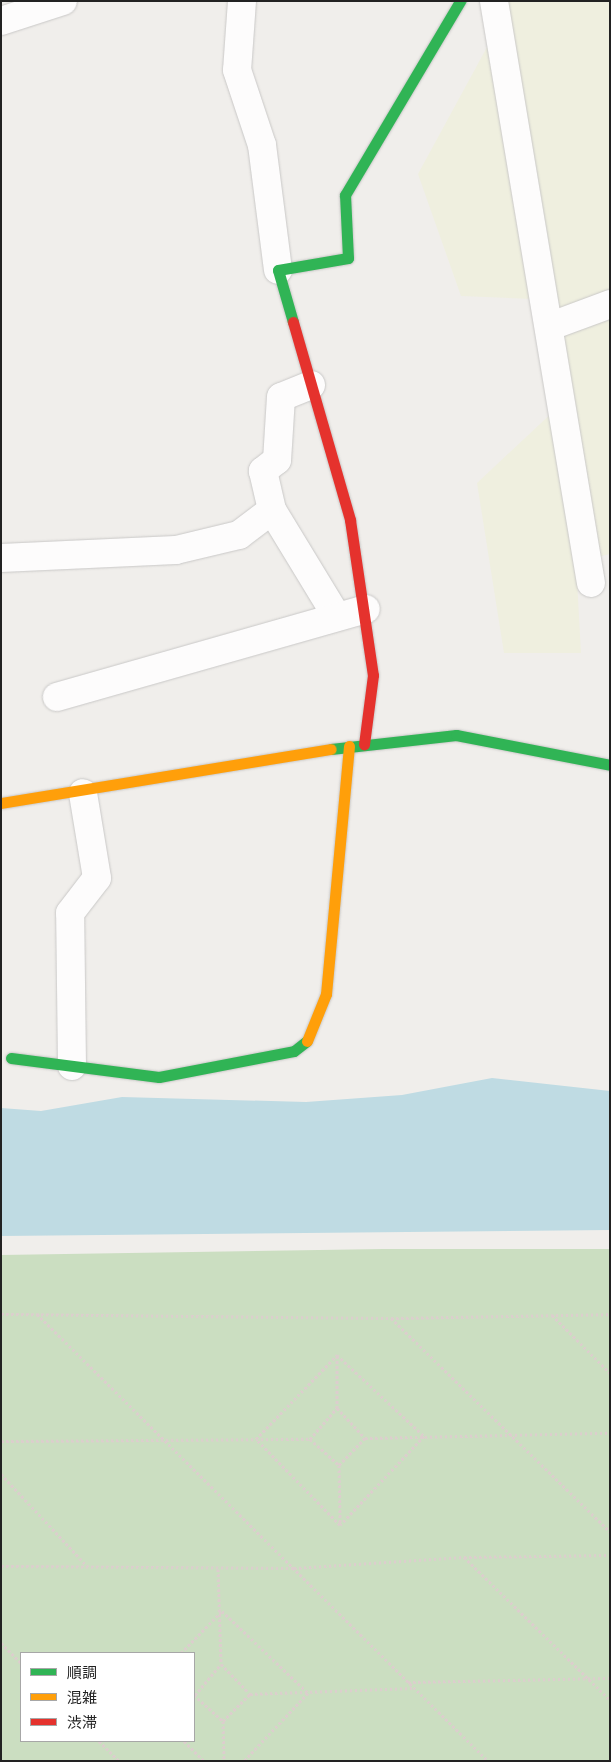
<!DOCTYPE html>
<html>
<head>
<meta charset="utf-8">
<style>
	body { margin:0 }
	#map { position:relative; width:611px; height:1762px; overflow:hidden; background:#f0eeeb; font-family:"Golos Text","Noto Sans JP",sans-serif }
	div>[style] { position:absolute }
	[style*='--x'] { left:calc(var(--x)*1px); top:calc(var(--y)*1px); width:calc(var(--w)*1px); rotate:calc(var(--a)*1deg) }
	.farmland>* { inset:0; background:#efefdf }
	.forest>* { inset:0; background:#cbdec1 }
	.water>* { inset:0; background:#bfdbe3 }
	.path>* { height:3px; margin-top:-1.5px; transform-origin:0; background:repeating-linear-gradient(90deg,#dccecd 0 2.5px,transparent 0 5px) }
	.roads { filter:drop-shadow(0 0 1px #c9c8c7) drop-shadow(0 0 1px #c9c8c7) }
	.street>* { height:28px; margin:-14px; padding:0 14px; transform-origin:14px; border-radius:14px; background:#fdfcfc }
	.fast>* { height:11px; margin:-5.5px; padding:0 5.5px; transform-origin:5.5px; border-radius:5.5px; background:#30b455 }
	.slow>* { height:11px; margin:-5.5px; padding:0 5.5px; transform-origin:5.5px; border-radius:5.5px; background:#ff9f0a }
	.jam>* { height:11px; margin:-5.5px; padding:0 5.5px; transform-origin:5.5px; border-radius:5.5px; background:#e5322d }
	span { translate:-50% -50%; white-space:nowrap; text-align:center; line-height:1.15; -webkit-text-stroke:4px #fff; paint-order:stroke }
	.frame { position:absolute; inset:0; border:2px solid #222; pointer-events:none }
	.legend { position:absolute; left:20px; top:1652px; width:175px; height:90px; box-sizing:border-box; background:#fff; border:1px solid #a7a7a7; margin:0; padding:6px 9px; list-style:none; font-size:15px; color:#222 }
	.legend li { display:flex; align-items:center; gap:10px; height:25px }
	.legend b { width:25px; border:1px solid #a7a7a7 }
</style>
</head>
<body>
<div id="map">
	<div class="farmland">
		<div style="clip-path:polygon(504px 1px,610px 1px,610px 554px,576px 562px,581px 653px,504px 653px,477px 483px,572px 394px,558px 300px,461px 296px,418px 174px,505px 14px)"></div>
	</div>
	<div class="forest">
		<div style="clip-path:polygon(evenodd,383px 1249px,610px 1249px,610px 1761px,1px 1761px,1px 1255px,383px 1249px,21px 1653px,194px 1653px,194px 1741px,21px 1741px,21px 1653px)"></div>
	</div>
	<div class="water">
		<div style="clip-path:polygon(492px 1078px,610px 1091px,610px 1230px,1px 1236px,1px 1108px,41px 1111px,122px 1097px,306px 1102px,402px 1095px)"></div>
	</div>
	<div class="path">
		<div style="--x:1;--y:1314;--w:390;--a:0.6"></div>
		<div style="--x:391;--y:1318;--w:219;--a:-1"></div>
		<div style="--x:37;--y:1314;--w:635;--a:44.74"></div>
		<div style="--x:552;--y:1315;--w:82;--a:45"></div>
		<div style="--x:391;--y:1318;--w:306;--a:44.3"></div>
		<div style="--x:337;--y:1355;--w:119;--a:43"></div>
		<div style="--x:424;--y:1436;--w:122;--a:133.3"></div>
		<div style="--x:340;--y:1525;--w:120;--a:-134.3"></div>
		<div style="--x:256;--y:1439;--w:117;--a:-46"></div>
		<div style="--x:337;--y:1408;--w:52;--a:-90"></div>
		<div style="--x:310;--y:1439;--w:41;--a:-48.9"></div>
		<div style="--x:337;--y:1408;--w:41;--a:47"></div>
		<div style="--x:1;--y:1441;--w:309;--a:-0.4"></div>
		<div style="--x:310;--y:1439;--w:39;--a:42"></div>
		<div style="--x:339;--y:1465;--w:37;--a:-46"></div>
		<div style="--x:365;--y:1438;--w:245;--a:-1.2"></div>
		<div style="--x:339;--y:1465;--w:59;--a:89"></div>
		<div style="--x:1;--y:1474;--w:130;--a:46.9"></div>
		<div style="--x:464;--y:1557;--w:204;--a:44.4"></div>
		<div style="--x:1;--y:1566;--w:293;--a:0.4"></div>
		<div style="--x:294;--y:1568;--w:170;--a:-3.7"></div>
		<div style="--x:464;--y:1557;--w:146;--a:-0.8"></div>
		<div style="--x:218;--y:1569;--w:95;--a:88.2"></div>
		<div style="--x:1;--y:1643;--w:28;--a:45"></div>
		<div style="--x:181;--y:1653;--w:59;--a:-45.7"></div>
		<div style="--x:222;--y:1611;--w:119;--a:43.6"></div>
		<div style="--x:308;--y:1693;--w:93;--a:133.3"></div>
		<div style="--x:408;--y:1682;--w:202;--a:-1.1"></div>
		<div style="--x:194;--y:1695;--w:39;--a:42"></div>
		<div style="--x:223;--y:1721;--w:38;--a:-45"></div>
		<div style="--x:250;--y:1694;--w:164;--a:-2.1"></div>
		<div style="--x:195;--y:1695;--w:40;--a:-50"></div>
		<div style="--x:221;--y:1664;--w:42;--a:46"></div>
		<div style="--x:223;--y:1721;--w:40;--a:88.6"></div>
		<div style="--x:99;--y:1741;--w:28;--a:45"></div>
		<div style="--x:184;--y:1741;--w:28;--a:45"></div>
	</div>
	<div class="roads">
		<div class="street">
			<div style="--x:242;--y:1;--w:69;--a:94.1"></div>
			<div style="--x:237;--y:70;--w:79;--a:71.6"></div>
			<div style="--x:262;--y:145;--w:126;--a:82.7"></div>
			<div style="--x:494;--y:1;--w:590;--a:80.54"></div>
			<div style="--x:1;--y:21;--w:65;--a:-17.9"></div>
			<div style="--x:551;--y:326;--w:63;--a:-20.4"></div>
			<div style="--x:311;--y:385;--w:32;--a:158"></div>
			<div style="--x:281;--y:397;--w:63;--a:93.6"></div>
			<div style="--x:277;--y:460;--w:18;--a:142"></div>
			<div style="--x:263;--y:471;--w:40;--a:77"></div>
			<div style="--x:272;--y:510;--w:125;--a:58.7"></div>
			<div style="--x:1;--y:558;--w:175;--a:-2.6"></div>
			<div style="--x:176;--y:550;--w:65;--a:-13.4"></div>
			<div style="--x:239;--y:535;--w:41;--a:-37.1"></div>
			<div style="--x:57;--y:697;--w:321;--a:-15.9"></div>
			<div style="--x:72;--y:1066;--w:153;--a:-90.7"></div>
			<div style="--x:70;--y:913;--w:44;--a:-52.4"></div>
			<div style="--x:97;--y:878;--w:86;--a:-99.4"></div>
		</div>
		<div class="fast">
			<div style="--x:293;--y:322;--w:54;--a:-106.1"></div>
			<div style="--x:278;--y:270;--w:71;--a:-9.7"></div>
			<div style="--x:348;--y:258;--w:63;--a:-92.7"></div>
			<div style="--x:345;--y:195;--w:226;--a:-59.3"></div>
			<div style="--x:331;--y:749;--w:126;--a:-6.4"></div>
			<div style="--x:456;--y:735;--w:157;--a:11"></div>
			<div style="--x:11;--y:1058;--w:149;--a:7.3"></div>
			<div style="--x:159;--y:1077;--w:137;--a:-10.9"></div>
			<div style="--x:294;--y:1051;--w:16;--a:-38"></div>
		</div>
		<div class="slow">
			<div style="--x:1;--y:803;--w:334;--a:-9.3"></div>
			<div style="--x:307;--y:1041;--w:51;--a:-68"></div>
			<div style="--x:326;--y:994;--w:249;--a:-84.7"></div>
		</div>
		<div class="jam">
			<div style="--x:293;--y:322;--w:206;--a:73.9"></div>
			<div style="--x:350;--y:520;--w:157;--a:81.6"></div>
			<div style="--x:373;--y:675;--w:70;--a:97.4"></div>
		</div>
	</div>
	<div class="frame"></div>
	<ul class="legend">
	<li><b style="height:6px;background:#30b455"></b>順調</li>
	<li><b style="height:6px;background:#ff9f0a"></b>混雑</li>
	<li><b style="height:6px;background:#e5322d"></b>渋滞</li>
	</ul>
</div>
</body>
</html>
